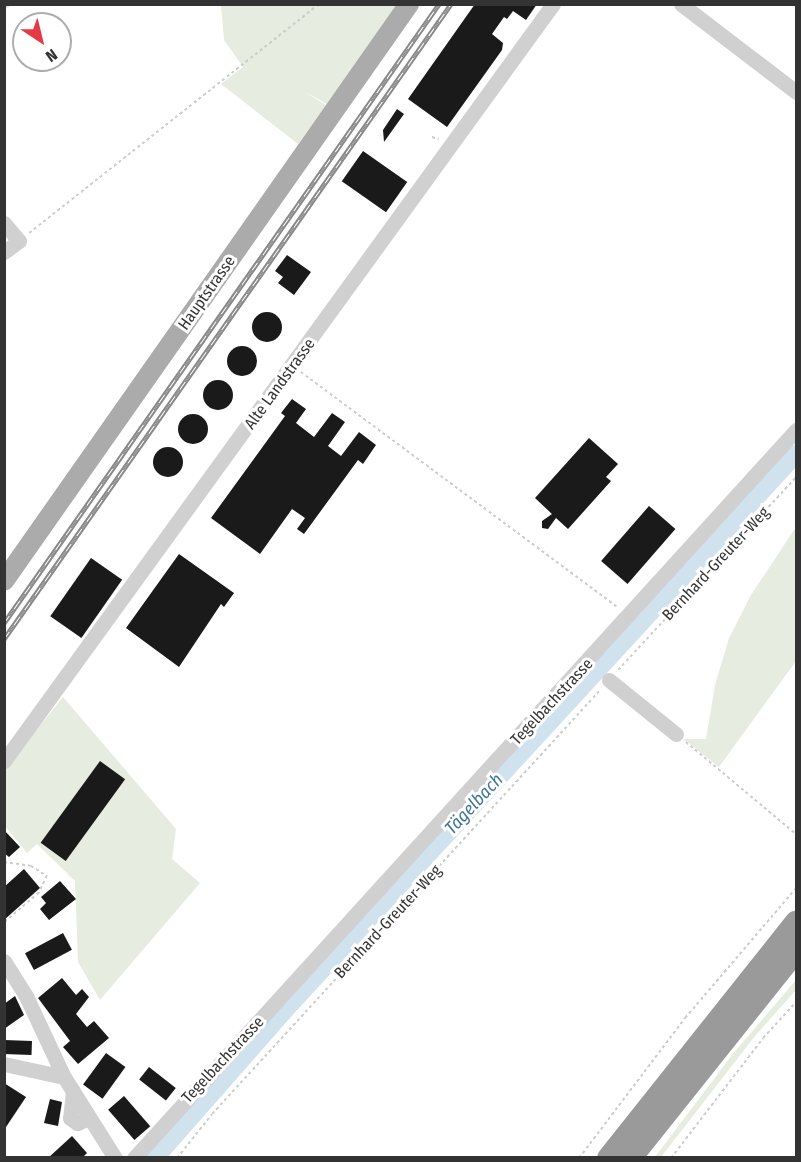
<!DOCTYPE html>
<html>
<head>
<meta charset="utf-8">
<style>
	body { margin:0 }
	#map { position:relative; width:801px; height:1162px; overflow:hidden; background:#fff; font-family:"Fira Sans Condensed",sans-serif }
	div>[style] { position:absolute }
	[style*='--x'] { left:calc(var(--x)*1px); top:calc(var(--y)*1px); width:calc(var(--w)*1px); rotate:calc(var(--a)*1deg) }
	.green>* { inset:0; background:#e6ecdf }
	.stream>* { height:3px; margin:-1.5px; padding:0 1.5px; transform-origin:1.5px; border-radius:1.5px; background:#cfe2ee }
	.river>* { height:18px; margin:-9px; padding:0 9px; transform-origin:9px; border-radius:9px; background:#cfe2ee }
	.building>* { inset:0; background:#1a1a1a; transform-origin:0 0 }
	.round { border-radius:50% }
	.path>* { height:1.5px; margin-top:-0.75px; transform-origin:0; background:repeating-linear-gradient(90deg,#cdcdcd 0 3px,transparent 0 6px) }
	.minor>* { height:15px; margin:-7.5px; padding:0 7.5px; transform-origin:7.5px; border-radius:7.5px; background:#d0d0d0 }
	.major>* { height:20px; margin:-10px; padding:0 10px; transform-origin:10px; border-radius:10px; background:#ababab }
	.highway>* { height:22px; margin:-11px; padding:0 11px; transform-origin:11px; border-radius:11px; background:#9a9a9a }
	.rail>* { height:5px; margin-top:-2.5px; transform-origin:0; background:repeating-linear-gradient(90deg,#fff 0 9px,#888 0 18px); box-sizing:border-box; border-block:2px solid #888 }
	span { translate:-50% -50%; white-space:nowrap; text-align:center; line-height:1.15; -webkit-text-stroke:6px #fff; paint-order:stroke }
	.street-label { font-size:16px; color:#333 }
	.water-label { font-size:18px; color:#3f7597; font-style:italic }
	.frame { position:absolute; inset:0; border:6px solid #333; pointer-events:none }
	.north { position:absolute; left:12px; top:12px; width:60px; height:60px; box-sizing:border-box; background:#fff; border:2px solid #adadad; border-radius:50%; rotate:145deg; font-size:16px; font-weight:700; line-height:24px; text-align:center; color:#333 }
	.north::after { content:''; display:block; margin:auto; width:21px; height:27px; background:#e63946; clip-path:polygon(50% 0,100% 100%,50% 72%,0 100%) }
</style>
</head>
<body>
<div id="map">
	<div class="green">
		<div style="clip-path:polygon(221px 5px,397px 5px,327px 104px,303px 91px,326px 105px,298px 144px,221px 84px,243px 67px,224px 40px)"></div>
		<div style="clip-path:polygon(796px 527px,796px 661px,719px 767px,683px 739px,706px 739px,715px 685px,729px 638px,751px 595px)"></div>
		<div style="clip-path:polygon(63px 697px,176px 829px,172px 859px,200px 883px,100px 1000px,78px 962px,75px 881px,37px 844px,27px 853px,5px 826px,4px 770px)"></div>
		<div style="clip-path:polygon(796px 980px,796px 990px,755px 1036px,661px 1157px,655px 1157px,732px 1055px)"></div>
	</div>
	<div class="stream">
		<div style="--x:4;--y:7;--w:6;--a:-31"></div>
	</div>
	<div class="river">
		<div style="--x:155;--y:1158;--w:198;--a:-48.7"></div>
		<div style="--x:286;--y:1009;--w:754;--a:-47.42"></div>
	</div>
	<div class="building">
		<div style="clip-path:polygon(475px 4px,537px 4px,526px 20px,513px 11px,507px 19px,504px 17px,492px 34px,503px 43px,502px 50px,447px 127px,408px 99px)"></div>
		<div style="clip-path:polygon(397px 109px,404px 114px,384px 142px,383px 130px)"></div>
		<div style="left:363px;top:151px;width:54px;height:37px;rotate:35deg"></div>
		<div style="clip-path:polygon(287px 255px,311px 272px,294px 295px,278px 283px,283px 277px,275px 271px)"></div>
		<div class="round" style="left:252px;top:312px;width:30px;height:30px"></div>
		<div class="round" style="left:227px;top:346px;width:30px;height:30px"></div>
		<div class="round" style="left:203px;top:380px;width:30px;height:30px"></div>
		<div style="clip-path:polygon(292px 399px,306px 409px,296px 423px,314px 437px,332px 413px,345px 422px,328px 446px,341px 456px,359px 432px,376px 445px,363px 464px,358px 460px,304px 534px,297px 529px,305px 518px,292px 509px,260px 554px,211px 518px,285px 416px,281px 413px)"></div>
		<div class="round" style="left:178px;top:414px;width:30px;height:30px"></div>
		<div style="clip-path:polygon(589px 438px,618px 464px,606px 477px,611px 481px,568px 529px,556px 518px,548px 529px,542px 528px,542px 521px,552px 514px,535px 498px)"></div>
		<div class="round" style="left:153px;top:447px;width:30px;height:30px"></div>
		<div style="left:649px;top:506px;width:35px;height:73px;rotate:41deg"></div>
		<div style="clip-path:polygon(179px 554px,234px 593px,224px 607px,221px 604px,179px 667px,126px 628px)"></div>
		<div style="left:91px;top:558px;width:38px;height:71px;rotate:35deg"></div>
		<div style="left:100px;top:761px;width:31px;height:101px;rotate:36deg"></div>
		<div style="clip-path:polygon(4px 830px,20px 847px,9px 857px,4px 853px)"></div>
		<div style="clip-path:polygon(24px 869px,40px 888px,4px 920px,4px 887px)"></div>
		<div style="clip-path:polygon(60px 881px,76px 899px,49px 920px,40px 909px,46px 903px,41px 897px)"></div>
		<div style="left:63px;top:933px;width:19px;height:43px;rotate:62deg"></div>
		<div style="clip-path:polygon(62px 978px,76px 995px,82px 989px,89px 997px,76px 1014px,87px 1027px,94px 1021px,109px 1038px,78px 1064px,63px 1047px,70px 1041px,38px 998px)"></div>
		<div style="clip-path:polygon(15px 996px,24px 1015px,4px 1029px,4px 1004px)"></div>
		<div style="left:4px;top:1040px;width:28px;height:14px;rotate:2deg"></div>
		<div style="left:106px;top:1053px;width:24px;height:39px;rotate:36deg"></div>
		<div style="left:149px;top:1067px;width:34px;height:16px;rotate:38deg"></div>
		<div style="clip-path:polygon(4px 1083px,26px 1097px,4px 1130px)"></div>
		<div style="left:124px;top:1096px;width:40px;height:21px;rotate:49deg"></div>
		<div style="clip-path:polygon(50px 1099px,62px 1102px,58px 1126px,44px 1123px)"></div>
		<div style="clip-path:polygon(72px 1136px,87px 1153px,82px 1158px,48px 1158px)"></div>
	</div>
	<div class="path">
		<div style="--x:432;--y:137;--w:7;--a:16"></div>
		<div style="--x:29;--y:233;--w:370;--a:-38.3"></div>
		<div style="--x:301;--y:372;--w:394;--a:36.6"></div>
		<div style="--x:618;--y:670;--w:263;--a:-47.3"></div>
		<div style="--x:686;--y:742;--w:143;--a:39.9"></div>
		<div style="--x:4;--y:862;--w:27;--a:8"></div>
		<div style="--x:31;--y:866;--w:19;--a:32"></div>
		<div style="--x:47;--y:876;--w:19;--a:115"></div>
		<div style="--x:39;--y:893;--w:46;--a:139.4"></div>
		<div style="--x:177;--y:1158;--w:56;--a:-51.5"></div>
		<div style="--x:212;--y:1114;--w:576;--a:-47.53"></div>
		<div style="--x:579;--y:1158;--w:176;--a:-52.9"></div>
		<div style="--x:685;--y:1018;--w:171;--a:-49.5"></div>
		<div style="--x:671;--y:1158;--w:151;--a:-52.5"></div>
		<div style="--x:763;--y:1038;--w:49;--a:-47.5"></div>
	</div>
	<div class="minor">
		<div style="--x:681;--y:4;--w:145;--a:37.4"></div>
		<div style="--x:4;--y:223;--w:23;--a:50"></div>
		<div style="--x:19;--y:241;--w:19;--a:144"></div>
		<div style="--x:609;--y:680;--w:86;--a:38.9"></div>
		<div style="--x:4;--y:761;--w:935;--a:-54.05"></div>
		<div style="--x:4;--y:961;--w:41;--a:57.8"></div>
		<div style="--x:26;--y:996;--w:89;--a:64.9"></div>
		<div style="--x:64;--y:1077;--w:96;--a:57.8"></div>
		<div style="--x:4;--y:1064;--w:61;--a:12.2"></div>
		<div style="--x:73;--y:1091;--w:27;--a:96"></div>
		<div style="--x:70;--y:1118;--w:9;--a:36"></div>
		<div style="--x:77;--y:1123;--w:13;--a:-23"></div>
		<div style="--x:134;--y:1158;--w:984;--a:-47.72"></div>
	</div>
	<div class="major">
		<div style="--x:4;--y:581;--w:705;--a:-54.93"></div>
	</div>
	<div class="highway">
		<div style="--x:608;--y:1158;--w:302;--a:-51.5"></div>
		<div style="--x:631;--y:1158;--w:265;--a:-51.4"></div>
	</div>
	<div class="rail">
		<div style="--x:4;--y:623;--w:757;--a:-54.9"></div>
		<div style="--x:4;--y:639;--w:777;--a:-54.86"></div>
	</div>
	<div class="street-label">
		<span style="left:207px;top:293px;rotate:-55deg">Hauptstrasse</span>
		<span style="left:280px;top:384px;rotate:-54deg">Alte Landstrasse</span>
		<span style="left:716px;top:564px;rotate:-47deg">Bernhard-Greuter-Weg</span>
		<span style="left:552px;top:702px;rotate:-47deg">Tegelbachstrasse</span>
		<span style="left:388px;top:922px;rotate:-47deg">Bernhard-Greuter-Weg</span>
		<span style="left:223px;top:1060px;rotate:-47deg">Tegelbachstrasse</span>
	</div>
	<div class="water-label">
		<span style="left:474px;top:804px;rotate:-47deg">Tägelbach</span>
	</div>
	<div class="frame"></div>
	<div class="north">N</div>
</div>
</body>
</html>
